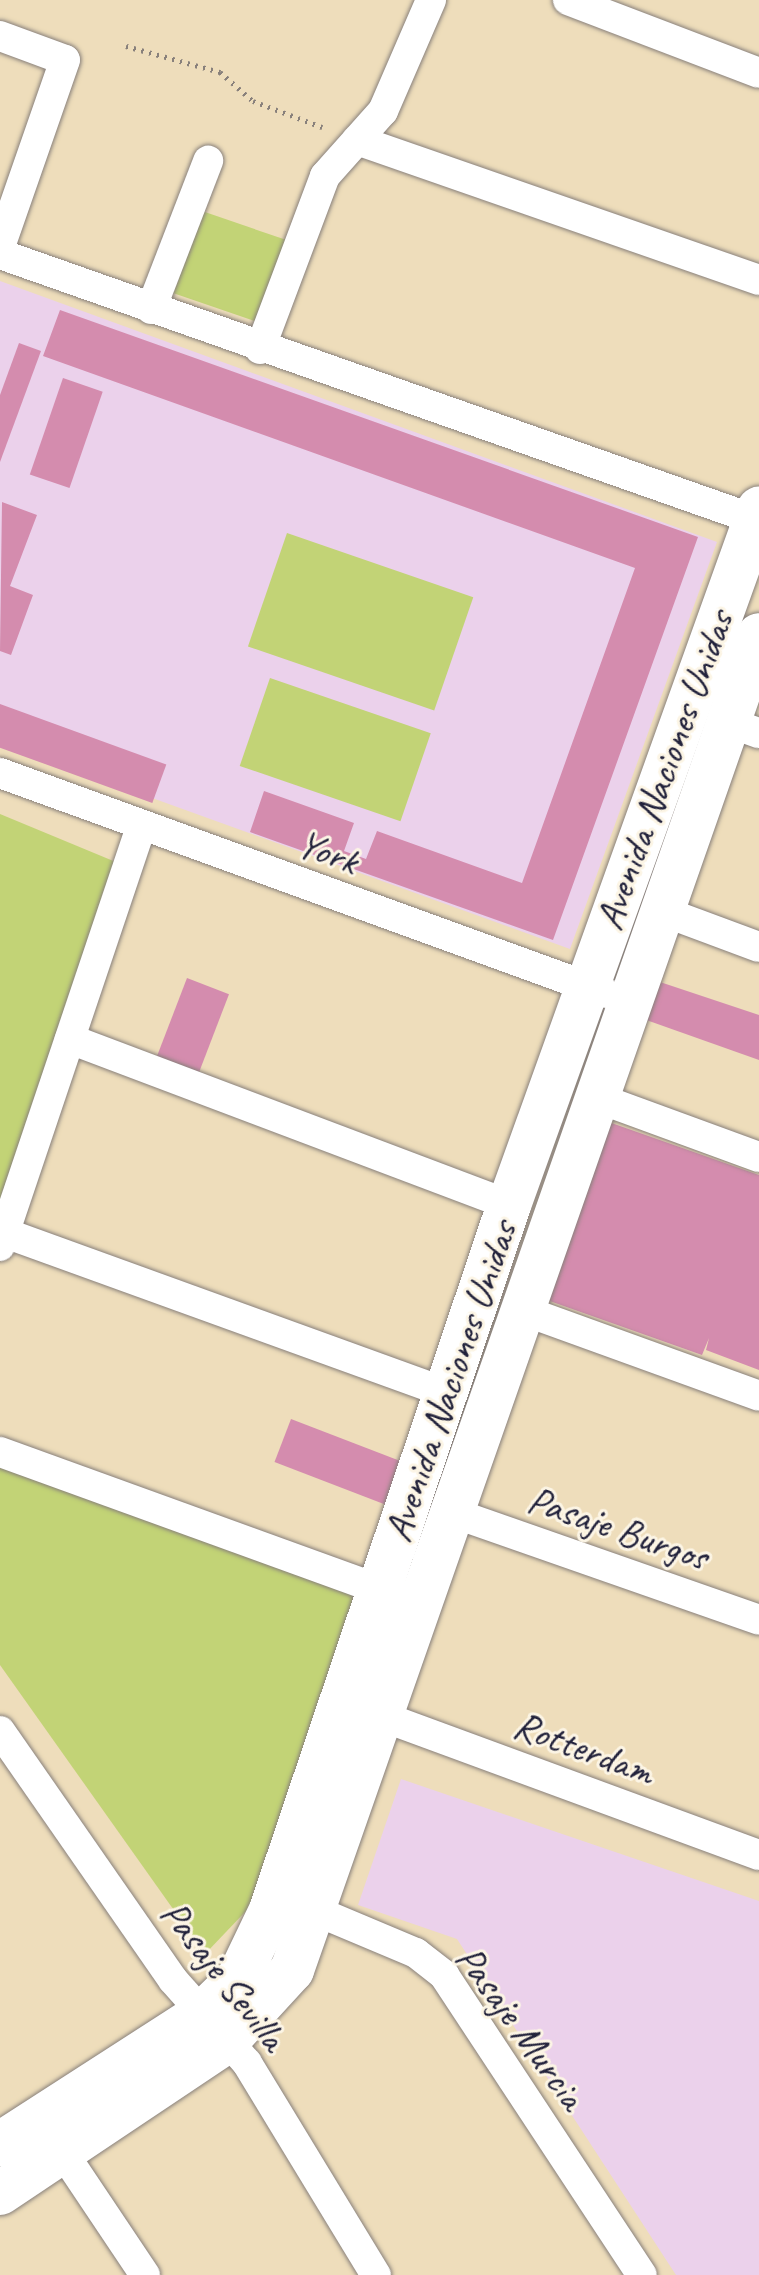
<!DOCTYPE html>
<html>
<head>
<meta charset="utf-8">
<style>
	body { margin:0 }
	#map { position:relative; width:759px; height:2275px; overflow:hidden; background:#edb; font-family:Caveat,sans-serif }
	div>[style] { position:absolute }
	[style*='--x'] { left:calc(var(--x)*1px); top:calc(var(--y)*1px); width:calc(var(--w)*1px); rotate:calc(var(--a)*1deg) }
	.built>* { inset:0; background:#ebd1eb }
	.green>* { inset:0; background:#c2d376; transform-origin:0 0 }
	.building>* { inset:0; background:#d48cae; transform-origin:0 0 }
	.path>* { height:5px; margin-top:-2.5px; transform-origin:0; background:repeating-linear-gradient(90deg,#88807b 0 2px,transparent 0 8px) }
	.roads { filter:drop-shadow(0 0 2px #88807b) drop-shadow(0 0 2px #88807b) }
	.street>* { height:30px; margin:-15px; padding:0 15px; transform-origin:15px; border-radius:15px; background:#fff }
	.secondary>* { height:44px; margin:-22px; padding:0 22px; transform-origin:22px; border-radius:22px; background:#fff }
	span { translate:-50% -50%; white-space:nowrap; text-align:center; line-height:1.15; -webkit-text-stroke:6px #fcf5e5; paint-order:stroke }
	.street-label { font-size:40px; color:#22223b }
</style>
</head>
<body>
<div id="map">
	<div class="built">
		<div style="clip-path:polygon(0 281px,717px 542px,570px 949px,0 743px)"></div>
		<div style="clip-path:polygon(401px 1779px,759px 1901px,759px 2275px,676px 2275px,457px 1939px,358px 1905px)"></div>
	</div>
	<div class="green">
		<div style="left:202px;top:211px;width:94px;height:87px;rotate:19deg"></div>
		<div style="left:287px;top:533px;width:197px;height:120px;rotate:19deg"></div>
		<div style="left:270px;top:678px;width:170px;height:93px;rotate:19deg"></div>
		<div style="clip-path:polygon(0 814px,123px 865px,0 1228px)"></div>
		<div style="clip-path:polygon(0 1456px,368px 1586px,265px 1891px,205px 1954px,0 1665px)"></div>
	</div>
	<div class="building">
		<div style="clip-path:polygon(60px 310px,698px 537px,553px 940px,250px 832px,264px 791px,354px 823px,344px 851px,366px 859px,377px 831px,522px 883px,635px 568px,43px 356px)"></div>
		<div style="clip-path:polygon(19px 343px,41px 351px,0 462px,0 395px)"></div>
		<div style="left:63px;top:378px;width:42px;height:102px;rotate:19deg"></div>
		<div style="clip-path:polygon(2px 502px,37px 515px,10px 586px,33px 595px,11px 655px,0 651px)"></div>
		<div style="left:0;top:704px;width:177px;height:41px;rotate:20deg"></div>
		<div style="left:187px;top:978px;width:45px;height:94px;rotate:21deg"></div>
		<div style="clip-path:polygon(648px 978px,759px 1015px,759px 1060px,635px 1016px)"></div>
		<div style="clip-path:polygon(603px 1120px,759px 1175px,759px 1370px,706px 1350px,709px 1338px,702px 1355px,544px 1299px)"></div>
		<div style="left:291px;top:1419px;width:124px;height:46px;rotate:21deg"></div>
	</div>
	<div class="path">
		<div style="--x:126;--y:46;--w:98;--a:15.5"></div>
		<div style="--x:220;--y:72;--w:44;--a:41.3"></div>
		<div style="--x:253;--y:101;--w:74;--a:20.6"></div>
	</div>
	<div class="roads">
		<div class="street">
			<div style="--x:568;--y:0;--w:204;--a:20.9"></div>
			<div style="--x:0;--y:36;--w:69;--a:20.3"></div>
			<div style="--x:65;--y:60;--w:198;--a:109.2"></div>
			<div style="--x:357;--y:140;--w:426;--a:19.2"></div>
			<div style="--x:0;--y:254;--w:805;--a:19.38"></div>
			<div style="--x:151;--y:309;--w:159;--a:-68.9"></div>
			<div style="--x:260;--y:349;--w:185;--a:-69.4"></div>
			<div style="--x:325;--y:176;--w:87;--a:-48.3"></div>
			<div style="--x:383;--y:111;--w:121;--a:-66.6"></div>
			<div style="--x:728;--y:722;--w:33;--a:20"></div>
			<div style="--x:0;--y:773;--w:644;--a:19.98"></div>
			<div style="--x:662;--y:911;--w:103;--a:20.4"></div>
			<div style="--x:70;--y:1039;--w:469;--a:20.7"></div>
			<div style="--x:595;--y:1097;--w:175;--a:20.1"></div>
			<div style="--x:5;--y:1233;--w:469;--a:19.9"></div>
			<div style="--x:0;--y:1246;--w:441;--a:-71.4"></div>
			<div style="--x:522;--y:1310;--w:252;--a:19.9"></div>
			<div style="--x:0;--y:1452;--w:403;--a:19.9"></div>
			<div style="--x:451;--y:1512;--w:326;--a:19.3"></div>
			<div style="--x:381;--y:1716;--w:403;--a:20.2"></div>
			<div style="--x:0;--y:1731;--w:303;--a:55.2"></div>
			<div style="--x:173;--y:1980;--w:111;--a:48.3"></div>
			<div style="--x:247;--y:2063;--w:248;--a:58.7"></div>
			<div style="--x:297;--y:1903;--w:129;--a:22.8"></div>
			<div style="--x:416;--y:1953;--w:36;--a:38"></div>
			<div style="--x:444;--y:1975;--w:359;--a:56.6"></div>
			<div style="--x:62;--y:2151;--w:149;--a:56.2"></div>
		</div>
		<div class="secondary">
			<div style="--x:0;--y:2144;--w:240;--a:-32.8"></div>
			<div style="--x:202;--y:2014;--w:50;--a:-44.2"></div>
			<div style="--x:238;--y:1979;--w:76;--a:-64.4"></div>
			<div style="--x:271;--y:1910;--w:744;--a:-71.35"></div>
			<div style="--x:509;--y:1205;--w:740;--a:-70.24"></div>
			<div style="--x:0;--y:2193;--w:273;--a:-33.8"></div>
			<div style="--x:227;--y:2041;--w:96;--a:-47.5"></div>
			<div style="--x:292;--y:1970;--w:1414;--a:-70.72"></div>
		</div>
	</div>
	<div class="street-label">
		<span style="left:664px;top:770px;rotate:-70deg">Avenida Naciones Unidas</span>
		<span style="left:328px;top:852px;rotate:20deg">York</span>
		<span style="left:450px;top:1381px;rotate:-71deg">Avenida Naciones Unidas</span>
		<span style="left:618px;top:1528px;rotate:19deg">Pasaje Burgos</span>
		<span style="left:584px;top:1748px;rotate:20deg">Rotterdam</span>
		<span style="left:224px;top:1975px;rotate:52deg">Pasaje Sevilla</span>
		<span style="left:521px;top:2027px;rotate:54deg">Pasaje Murcia</span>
	</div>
</div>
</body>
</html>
